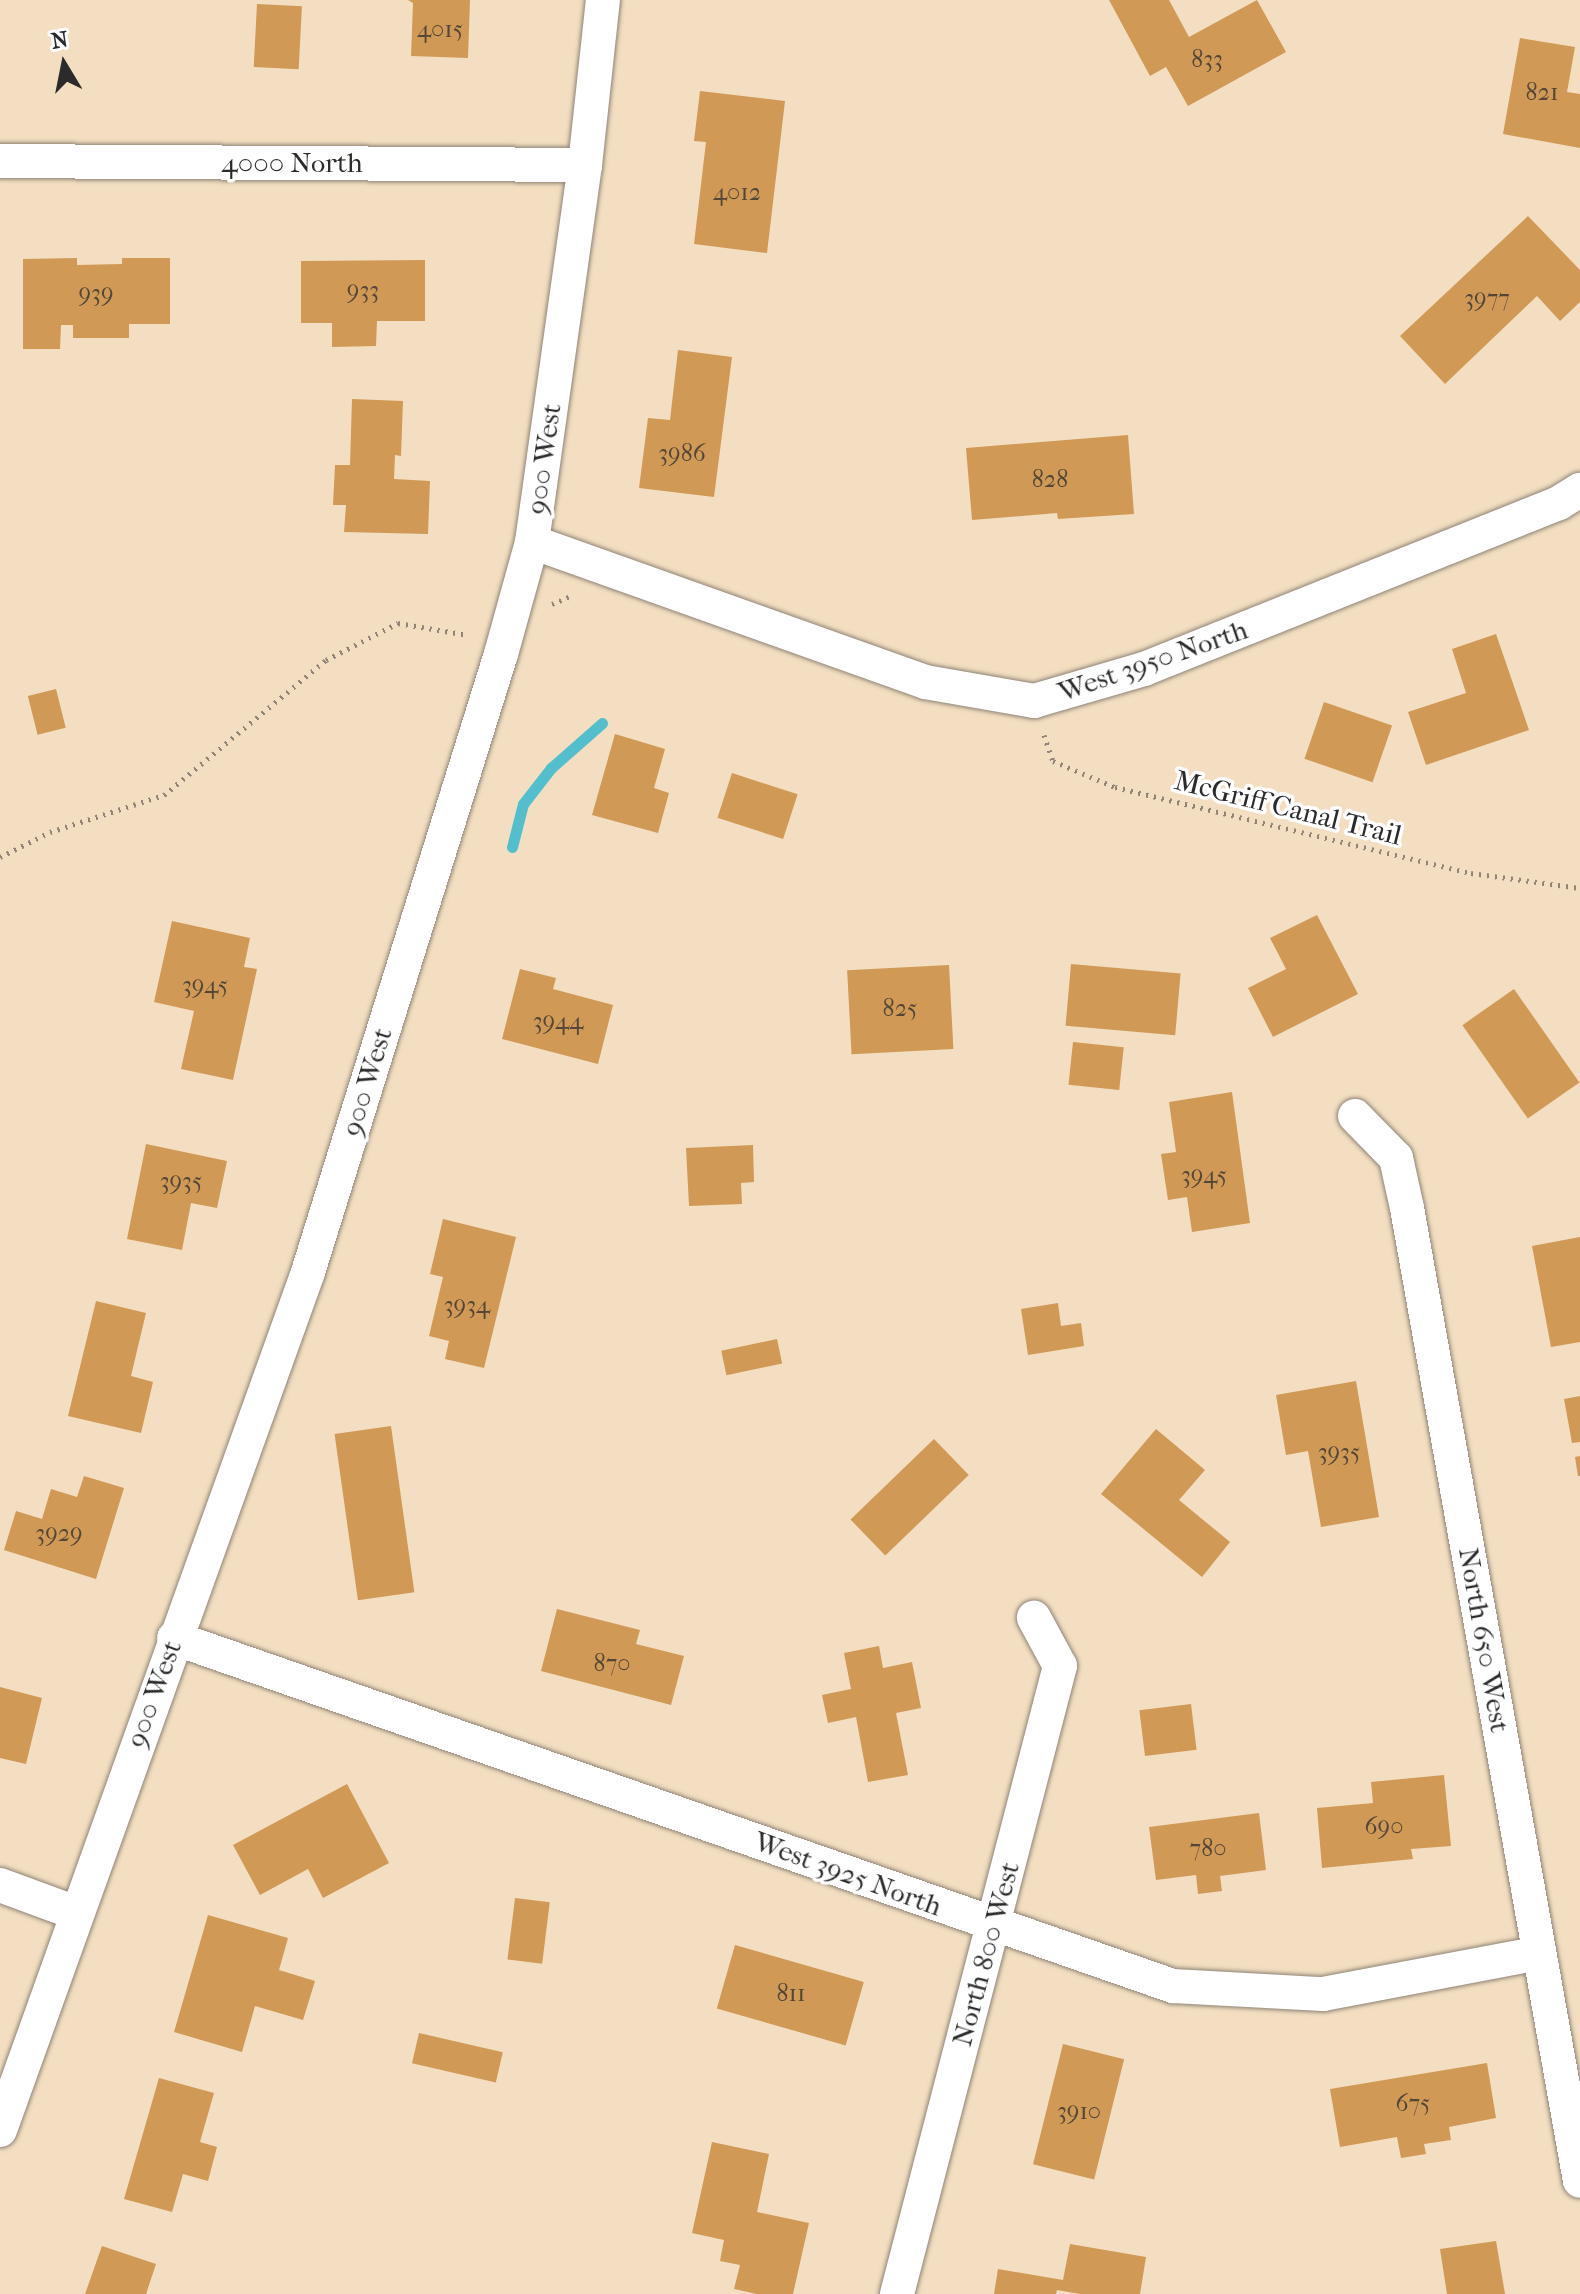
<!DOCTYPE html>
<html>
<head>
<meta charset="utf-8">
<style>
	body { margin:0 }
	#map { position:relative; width:1580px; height:2294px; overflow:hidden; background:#f3dec1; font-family:"IM FELL French Canon",serif }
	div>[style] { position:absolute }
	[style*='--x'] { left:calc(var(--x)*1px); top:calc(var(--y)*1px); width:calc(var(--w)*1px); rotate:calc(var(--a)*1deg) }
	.stream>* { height:11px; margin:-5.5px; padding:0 5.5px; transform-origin:5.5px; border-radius:5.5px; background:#53bfcd }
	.building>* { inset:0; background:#d09956; transform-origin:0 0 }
	.path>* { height:5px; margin-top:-2.5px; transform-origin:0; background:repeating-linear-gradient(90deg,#8f8476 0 2px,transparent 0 8px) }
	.roads { filter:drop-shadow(0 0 2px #8f8476) drop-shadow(0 0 2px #8f8476) }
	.minor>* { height:34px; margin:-17px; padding:0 17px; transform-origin:17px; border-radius:17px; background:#fff }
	span { translate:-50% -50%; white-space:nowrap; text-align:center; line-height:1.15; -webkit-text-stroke:7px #fff; paint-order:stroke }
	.number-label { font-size:24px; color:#544636 }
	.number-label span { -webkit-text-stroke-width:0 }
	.street-label { font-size:28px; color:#2b2b2b }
	.north { position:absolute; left:24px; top:24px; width:80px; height:80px; -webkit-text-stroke:6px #fff; paint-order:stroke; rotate:350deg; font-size:22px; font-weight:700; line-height:32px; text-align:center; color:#2b2b2b }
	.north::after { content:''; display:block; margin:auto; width:28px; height:36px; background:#2b2b2b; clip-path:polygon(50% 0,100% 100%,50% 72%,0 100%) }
</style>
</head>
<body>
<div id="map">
	<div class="stream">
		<div style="--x:512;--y:847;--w:44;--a:-75.7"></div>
		<div style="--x:523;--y:804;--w:46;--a:-52.1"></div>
		<div style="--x:551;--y:768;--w:68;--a:-41.4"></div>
	</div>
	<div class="building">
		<div style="clip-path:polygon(408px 0,470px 0,468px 58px,411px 56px,413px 3px)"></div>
		<div style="clip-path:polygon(1109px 0,1169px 0,1189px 37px,1257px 0,1286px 52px,1188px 106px,1166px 67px,1150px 76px)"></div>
		<div style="left:257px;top:4px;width:45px;height:63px;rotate:3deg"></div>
		<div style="clip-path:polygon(1520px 38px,1575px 47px,1567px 92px,1580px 94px,1580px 148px,1503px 134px)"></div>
		<div style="clip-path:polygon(700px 91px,785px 101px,767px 253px,694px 244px,706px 142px,694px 141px)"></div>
		<div style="clip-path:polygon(1528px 216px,1580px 270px,1580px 302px,1560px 321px,1537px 296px,1445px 384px,1400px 336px)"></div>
		<div style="clip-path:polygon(77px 258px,77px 265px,122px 264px,122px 258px,170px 258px,170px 324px,129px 324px,129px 338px,73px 338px,73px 325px,61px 325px,60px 349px,23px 349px,23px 259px)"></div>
		<div style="clip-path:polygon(425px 260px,425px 321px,377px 321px,376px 346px,332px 347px,332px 323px,301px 323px,301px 261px)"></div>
		<div style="clip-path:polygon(678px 350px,732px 357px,714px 497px,639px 488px,648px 418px,670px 420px)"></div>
		<div style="clip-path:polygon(352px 399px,403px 401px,401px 456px,395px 455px,394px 479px,430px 481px,428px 534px,344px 532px,346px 505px,333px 505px,335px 465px,350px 465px)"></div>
		<div style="clip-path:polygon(1128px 435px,1134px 514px,1058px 519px,1057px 513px,972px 520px,966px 448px)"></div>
		<div style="clip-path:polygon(1496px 634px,1529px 730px,1426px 765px,1408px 712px,1466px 693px,1452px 649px)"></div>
		<div style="left:56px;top:689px;width:40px;height:29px;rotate:76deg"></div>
		<div style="left:1324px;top:702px;width:72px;height:60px;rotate:19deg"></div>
		<div style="clip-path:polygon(615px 734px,665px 749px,654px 788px,669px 793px,658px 833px,592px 815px)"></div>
		<div style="left:732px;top:773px;width:69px;height:47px;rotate:18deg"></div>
		<div style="clip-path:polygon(1317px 915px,1358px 994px,1273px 1037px,1248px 988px,1286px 969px,1270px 938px)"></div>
		<div style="clip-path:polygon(172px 921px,250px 938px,244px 967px,257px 969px,233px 1080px,181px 1069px,194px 1011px,154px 1002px)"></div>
		<div style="left:1071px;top:964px;width:110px;height:62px;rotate:5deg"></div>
		<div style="left:949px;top:965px;width:84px;height:102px;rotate:87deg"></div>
		<div style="clip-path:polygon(520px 969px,556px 978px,553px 989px,613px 1005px,598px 1064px,502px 1039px)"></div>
		<div style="left:1514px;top:989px;width:114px;height:63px;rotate:55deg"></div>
		<div style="left:1073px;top:1042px;width:51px;height:43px;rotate:6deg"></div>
		<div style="clip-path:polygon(1232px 1092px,1250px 1223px,1192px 1232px,1187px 1197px,1168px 1200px,1161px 1154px,1176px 1152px,1169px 1102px)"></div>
		<div style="clip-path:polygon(146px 1144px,227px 1161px,217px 1208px,191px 1203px,182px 1250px,127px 1239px)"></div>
		<div style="clip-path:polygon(753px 1145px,754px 1182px,741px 1183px,742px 1204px,689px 1206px,686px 1148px)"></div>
		<div style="clip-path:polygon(443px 1219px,516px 1237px,484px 1368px,445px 1359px,449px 1341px,429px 1336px,443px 1277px,430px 1274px)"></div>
		<div style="clip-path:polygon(1580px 1237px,1580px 1342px,1551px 1347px,1532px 1246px)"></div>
		<div style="clip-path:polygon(96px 1301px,146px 1313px,131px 1376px,153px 1382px,141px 1433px,68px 1416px)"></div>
		<div style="clip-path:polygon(1058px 1303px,1061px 1326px,1081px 1323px,1084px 1346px,1028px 1355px,1021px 1309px)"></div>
		<div style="left:777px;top:1339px;width:25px;height:57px;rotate:78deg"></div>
		<div style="clip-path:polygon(1356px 1381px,1379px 1517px,1321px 1527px,1308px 1451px,1286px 1455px,1276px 1395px)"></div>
		<div style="clip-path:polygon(1580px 1396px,1580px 1442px,1572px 1443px,1564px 1399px)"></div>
		<div style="left:391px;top:1426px;width:168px;height:57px;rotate:82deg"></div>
		<div style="clip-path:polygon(1156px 1429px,1205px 1470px,1179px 1500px,1230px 1542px,1202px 1577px,1101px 1494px)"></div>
		<div style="left:934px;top:1439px;width:50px;height:116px;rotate:46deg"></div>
		<div style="clip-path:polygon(1580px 1456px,1580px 1476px,1578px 1476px,1575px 1457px)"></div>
		<div style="clip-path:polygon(84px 1476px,124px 1488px,96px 1579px,4px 1550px,16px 1511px,42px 1519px,51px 1489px,77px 1497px)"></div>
		<div style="clip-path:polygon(557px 1609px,640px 1630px,636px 1644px,684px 1656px,671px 1705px,541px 1671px)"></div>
		<div style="clip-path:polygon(879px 1646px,883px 1668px,912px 1662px,921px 1708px,896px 1713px,908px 1775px,868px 1782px,856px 1717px,828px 1723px,822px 1695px,851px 1689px,844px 1653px)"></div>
		<div style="clip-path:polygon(0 1687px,42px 1698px,26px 1764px,0 1758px)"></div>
		<div style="left:1191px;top:1704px;width:46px;height:52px;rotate:83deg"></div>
		<div style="clip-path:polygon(1444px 1775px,1451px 1846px,1411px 1849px,1413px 1859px,1322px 1868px,1317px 1808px,1373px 1803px,1371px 1782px)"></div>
		<div style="clip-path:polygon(347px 1784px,389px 1863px,323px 1898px,308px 1869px,260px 1895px,233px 1845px)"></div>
		<div style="clip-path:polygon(1259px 1813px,1266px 1870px,1220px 1876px,1222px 1891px,1198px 1894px,1196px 1875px,1156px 1880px,1149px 1827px)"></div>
		<div style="left:515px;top:1898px;width:35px;height:62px;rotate:7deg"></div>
		<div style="clip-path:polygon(208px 1915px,288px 1938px,279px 1970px,315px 1981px,303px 2020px,255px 2006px,242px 2052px,174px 2032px)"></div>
		<div style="left:735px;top:1945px;width:134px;height:66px;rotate:16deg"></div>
		<div style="left:419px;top:2033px;width:86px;height:31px;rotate:13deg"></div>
		<div style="left:1063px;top:2044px;width:63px;height:124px;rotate:14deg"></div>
		<div style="clip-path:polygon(1487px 2063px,1496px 2118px,1449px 2127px,1451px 2140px,1424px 2144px,1426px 2154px,1401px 2158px,1397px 2137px,1340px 2147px,1330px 2089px)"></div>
		<div style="clip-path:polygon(159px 2078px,214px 2093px,200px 2142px,217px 2147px,208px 2181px,183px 2174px,172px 2212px,124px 2199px)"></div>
		<div style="clip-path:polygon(712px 2142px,769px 2154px,757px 2212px,809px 2223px,793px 2294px,757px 2294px,734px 2289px,740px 2265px,720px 2261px,724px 2240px,692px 2233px)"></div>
		<div style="clip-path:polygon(1496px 2241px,1505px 2294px,1447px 2294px,1440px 2249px)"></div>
		<div style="clip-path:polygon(1070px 2244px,1146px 2257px,1140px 2294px,1080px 2294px,1057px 2290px,1056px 2294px,994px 2294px,998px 2269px,1063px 2280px)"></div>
		<div style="clip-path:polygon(102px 2246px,156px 2264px,146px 2294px,85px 2294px)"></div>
	</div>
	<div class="path">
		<div style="--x:552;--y:604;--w:23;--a:-23"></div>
		<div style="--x:1044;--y:735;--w:28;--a:71"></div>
		<div style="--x:1053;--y:761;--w:67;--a:22.8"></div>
		<div style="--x:1115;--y:787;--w:366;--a:13.6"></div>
		<div style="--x:1471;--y:873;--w:110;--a:7.8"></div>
		<div style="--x:0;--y:857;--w:56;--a:-26.6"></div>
		<div style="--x:50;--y:832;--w:120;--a:-18"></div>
		<div style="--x:164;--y:795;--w:211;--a:-39.8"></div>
		<div style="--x:326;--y:660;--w:81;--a:-27.2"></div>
		<div style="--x:398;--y:623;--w:71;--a:9.7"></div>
	</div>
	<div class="roads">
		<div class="minor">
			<div style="--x:0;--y:161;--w:585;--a:0.39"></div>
			<div style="--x:532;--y:542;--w:417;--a:19.6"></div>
			<div style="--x:925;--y:682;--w:111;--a:9.9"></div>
			<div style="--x:1034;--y:701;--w:115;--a:-16.2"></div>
			<div style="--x:1144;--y:669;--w:447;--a:-21.8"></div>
			<div style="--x:1559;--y:503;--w:25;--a:-32"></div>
			<div style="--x:1355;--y:1116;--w:59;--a:45.7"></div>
			<div style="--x:1396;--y:1158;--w:51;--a:77.6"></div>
			<div style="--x:1407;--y:1208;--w:988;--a:79.92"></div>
			<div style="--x:174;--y:1638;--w:1058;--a:19.21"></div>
			<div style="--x:1173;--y:1986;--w:150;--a:3.1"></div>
			<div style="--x:1323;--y:1994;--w:220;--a:-10.7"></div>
			<div style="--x:0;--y:1885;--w:81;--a:20.2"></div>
			<div style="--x:0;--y:2130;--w:912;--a:-70.25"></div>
			<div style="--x:308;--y:1272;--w:647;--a:-72.66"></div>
			<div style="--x:501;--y:654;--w:116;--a:-74.5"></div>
			<div style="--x:532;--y:542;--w:381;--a:-82"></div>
			<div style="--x:585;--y:165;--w:166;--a:-83.8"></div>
			<div style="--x:897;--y:2294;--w:649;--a:-75.45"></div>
			<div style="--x:1060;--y:1666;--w:55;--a:-118.4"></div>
		</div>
	</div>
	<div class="number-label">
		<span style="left:440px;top:30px">4015</span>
		<span style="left:1207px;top:60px">833</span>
		<span style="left:1542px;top:93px">821</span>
		<span style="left:737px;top:193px">4012</span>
		<span style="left:363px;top:291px">933</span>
		<span style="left:96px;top:294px">939</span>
		<span style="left:1487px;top:299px">3977</span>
		<span style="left:682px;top:454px">3986</span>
		<span style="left:1050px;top:480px">828</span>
		<span style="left:205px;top:986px">3945</span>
		<span style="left:900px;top:1009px">825</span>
		<span style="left:558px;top:1022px">3944</span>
		<span style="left:1204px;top:1176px">3945</span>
		<span style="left:181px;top:1182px">3935</span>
		<span style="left:467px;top:1306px">3934</span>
		<span style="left:1339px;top:1453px">3935</span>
		<span style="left:59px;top:1534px">3929</span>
		<span style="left:612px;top:1664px">870</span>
		<span style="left:1384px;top:1827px">690</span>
		<span style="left:1208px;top:1849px">780</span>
		<span style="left:791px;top:1994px">811</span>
		<span style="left:1413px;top:2104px">675</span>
		<span style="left:1079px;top:2112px">3910</span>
	</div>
	<div class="street-label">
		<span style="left:292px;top:163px">4000 North</span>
		<span style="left:544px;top:459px;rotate:-82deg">900 West</span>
		<span style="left:1153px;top:661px;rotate:-19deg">West 3950 North</span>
		<span style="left:1288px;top:808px;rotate:14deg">McGriff Canal Trail</span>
		<span style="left:367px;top:1082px;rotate:-73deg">900 West</span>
		<span style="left:1484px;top:1640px;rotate:80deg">North 650 West</span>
		<span style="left:154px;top:1694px;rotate:-70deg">900 West</span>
		<span style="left:848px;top:1874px;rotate:20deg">West 3925 North</span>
		<span style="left:986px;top:1954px;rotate:-75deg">North 800 West</span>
	</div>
	<div class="north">N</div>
</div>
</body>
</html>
